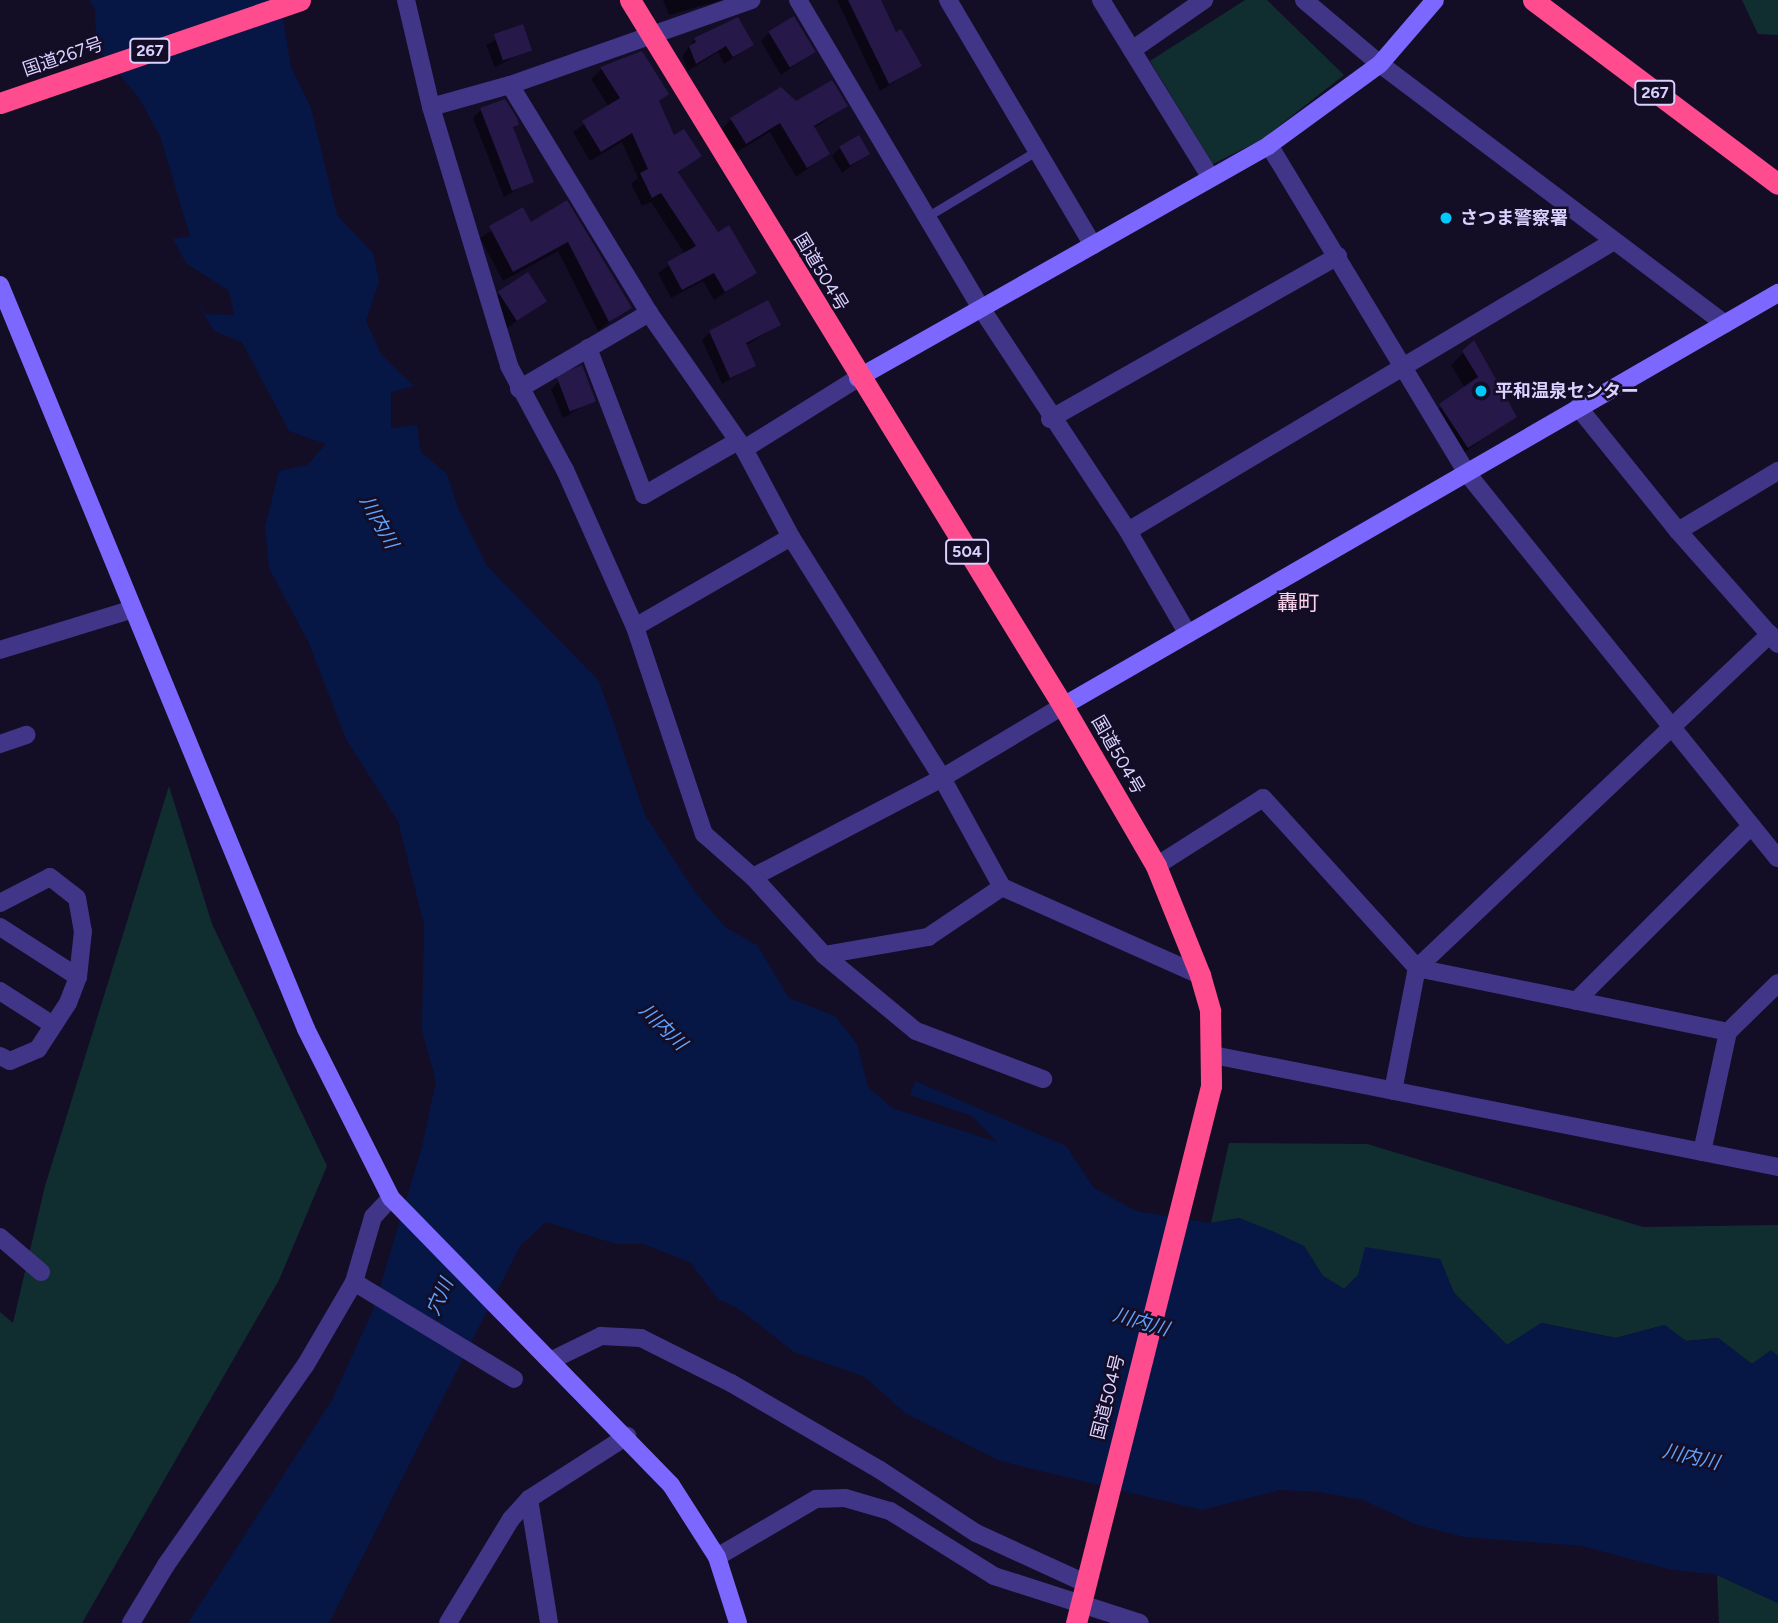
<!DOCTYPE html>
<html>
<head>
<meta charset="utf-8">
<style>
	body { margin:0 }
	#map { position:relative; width:1778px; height:1623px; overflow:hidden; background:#140d26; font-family:Figtree,"Noto Sans JP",sans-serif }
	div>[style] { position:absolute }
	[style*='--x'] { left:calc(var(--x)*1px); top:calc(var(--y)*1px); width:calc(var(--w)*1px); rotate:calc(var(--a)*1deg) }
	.green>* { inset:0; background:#102e30 }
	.water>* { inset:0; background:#061745 }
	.shadow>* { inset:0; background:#0007 }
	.building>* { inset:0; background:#261848; transform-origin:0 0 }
	.lane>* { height:9px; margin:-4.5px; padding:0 4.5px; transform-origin:4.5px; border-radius:4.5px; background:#413588 }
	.street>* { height:18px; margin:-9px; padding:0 9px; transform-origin:9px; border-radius:9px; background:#413588 }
	.secondary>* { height:18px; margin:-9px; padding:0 9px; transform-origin:9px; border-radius:9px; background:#7c68ff }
	.highway>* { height:21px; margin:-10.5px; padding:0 10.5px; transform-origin:10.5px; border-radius:10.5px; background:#ff4c8f }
	.dots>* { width:19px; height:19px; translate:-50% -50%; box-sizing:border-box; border:4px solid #140d26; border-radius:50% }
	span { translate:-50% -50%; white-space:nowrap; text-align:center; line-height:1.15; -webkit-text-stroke:5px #140d26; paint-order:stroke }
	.shield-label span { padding:2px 5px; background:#140d26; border:2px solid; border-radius:5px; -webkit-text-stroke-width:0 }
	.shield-label { font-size:16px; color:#dbd1ff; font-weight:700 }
	.street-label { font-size:18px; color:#dbd1ff }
	.poi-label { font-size:18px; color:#dbd1ff; font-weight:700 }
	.left { translate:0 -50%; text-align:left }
	.water-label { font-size:19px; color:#5fa4ff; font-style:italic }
	.quarter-label { font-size:21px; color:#ffd3eb }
</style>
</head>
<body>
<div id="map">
	<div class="green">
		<div style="clip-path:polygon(1245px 0,1267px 0,1344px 75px,1261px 140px,1213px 164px,1150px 61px)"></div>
		<div style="clip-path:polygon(1742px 0,1778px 0,1778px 35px,1758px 34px)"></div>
		<div style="clip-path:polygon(169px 786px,212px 924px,327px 1166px,279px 1280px,82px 1623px,0 1623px,0 1312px,13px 1323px,45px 1186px)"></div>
		<div style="clip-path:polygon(1229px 1143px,1367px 1144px,1643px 1227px,1778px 1225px,1778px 1356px,1771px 1351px,1752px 1364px,1718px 1338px,1686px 1341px,1664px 1325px,1616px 1338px,1542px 1323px,1507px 1345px,1454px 1293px,1440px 1259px,1405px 1256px,1358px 1275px,1344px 1289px,1323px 1276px,1304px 1246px,1239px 1218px,1211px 1223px)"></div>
		<div style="clip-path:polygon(1717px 1575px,1778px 1603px,1778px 1623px,1719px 1623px)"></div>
	</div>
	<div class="water">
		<div style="clip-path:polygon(89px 0,280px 0,291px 67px,311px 108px,337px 215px,373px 253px,379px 282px,366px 321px,381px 354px,414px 386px,391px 392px,391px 428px,417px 425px,421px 452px,447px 474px,458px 508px,487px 566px,599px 681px,645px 815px,695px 892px,725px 927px,757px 945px,789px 998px,835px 1016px,857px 1044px,868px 1087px,892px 1108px,997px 1142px,972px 1116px,910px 1095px,915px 1081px,1066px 1146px,1094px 1188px,1136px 1211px,1211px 1223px,1239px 1218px,1270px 1230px,1304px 1246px,1323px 1276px,1344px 1289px,1358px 1275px,1365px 1247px,1440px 1259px,1454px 1293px,1507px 1345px,1541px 1323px,1616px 1338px,1665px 1325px,1686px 1341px,1718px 1338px,1752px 1364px,1771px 1350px,1778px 1356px,1778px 1603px,1717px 1575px,1668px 1569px,1582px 1546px,1464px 1537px,1417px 1525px,1363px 1500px,1319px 1492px,1280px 1490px,1202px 1510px,1000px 1461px,905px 1413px,865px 1377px,794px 1352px,739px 1309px,718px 1299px,690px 1262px,643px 1244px,616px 1244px,546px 1222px,520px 1246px,329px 1623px,188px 1623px,332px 1400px,373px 1310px,422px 1147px,436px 1081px,422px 1030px,424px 925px,398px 821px,346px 739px,308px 641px,269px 568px,265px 527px,279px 471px,307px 465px,326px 444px,289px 431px,242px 342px,214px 331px,196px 300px,206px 314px,234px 315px,229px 291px,186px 263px,173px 239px,190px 236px,160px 136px,139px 98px,96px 47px,95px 9px)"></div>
	</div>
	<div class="shadow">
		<div style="clip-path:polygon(663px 0,722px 0,669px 15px)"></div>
		<div style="clip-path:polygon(837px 0,877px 0,895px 35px,919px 66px,880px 91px)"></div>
		<div style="clip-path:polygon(522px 26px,530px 49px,495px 67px,486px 45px)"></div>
		<div style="clip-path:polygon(769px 33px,814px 52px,781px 75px,761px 41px)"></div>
		<div style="clip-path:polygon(695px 39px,752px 45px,724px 64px,718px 52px,688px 71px,682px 56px)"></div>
		<div style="clip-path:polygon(601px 69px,667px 94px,658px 103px,674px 138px,700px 155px,677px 174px,717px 234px,755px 272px,714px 300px,703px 281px,671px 298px,658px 273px,685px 254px,651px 202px,642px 206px,631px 184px,638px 178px,622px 142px,590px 161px,573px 132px,609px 107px,591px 79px)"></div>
		<div style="clip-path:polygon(846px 106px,813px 129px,828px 154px,796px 177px,770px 132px,735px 153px,721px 130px,731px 119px)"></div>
		<div style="clip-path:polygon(481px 110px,517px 124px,512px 129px,532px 181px,504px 197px,473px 118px)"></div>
		<div style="clip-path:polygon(840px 148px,868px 154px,842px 173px,832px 156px)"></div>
		<div style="clip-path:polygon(566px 203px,630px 307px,598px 331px,558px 251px,503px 281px,480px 238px,523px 210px,531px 224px)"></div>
		<div style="clip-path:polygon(499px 293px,545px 301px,507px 328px,491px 301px)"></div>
		<div style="clip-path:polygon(779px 325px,745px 346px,754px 365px,722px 384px,702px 340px,710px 332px)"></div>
		<div style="clip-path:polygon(1464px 352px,1515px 416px,1455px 459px,1428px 418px,1465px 388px,1451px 365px)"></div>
		<div style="clip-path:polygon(559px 381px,594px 400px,563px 418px,551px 389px)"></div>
	</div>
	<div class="building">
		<div style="clip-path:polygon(848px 0,881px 0,896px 32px,901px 29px,922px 66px,889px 84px)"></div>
		<div style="left:794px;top:16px;width:42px;height:30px;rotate:59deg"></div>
		<div style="clip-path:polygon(738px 17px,754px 45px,733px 57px,726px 46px,696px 64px,689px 46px,696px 42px,694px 38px)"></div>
		<div style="left:523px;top:24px;width:28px;height:31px;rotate:71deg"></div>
		<div style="clip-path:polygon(642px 51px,669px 94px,659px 101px,674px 135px,684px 129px,702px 156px,678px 172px,718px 232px,729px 225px,757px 273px,725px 292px,714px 273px,682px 290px,667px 262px,696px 246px,661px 193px,652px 198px,640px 173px,648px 169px,632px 133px,601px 152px,582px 121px,620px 98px,600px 67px)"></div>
		<div style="clip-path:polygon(832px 80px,848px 106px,814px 126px,830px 154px,807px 168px,780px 123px,746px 144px,730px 118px,781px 87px,796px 101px)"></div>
		<div style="clip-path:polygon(505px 99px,517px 118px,519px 125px,513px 127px,534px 182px,512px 191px,480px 108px)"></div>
		<div style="left:859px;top:135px;width:22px;height:23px;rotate:60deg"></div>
		<div style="clip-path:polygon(567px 200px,632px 308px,609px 322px,568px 242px,513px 272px,489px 226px,523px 207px,531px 222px)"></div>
		<div style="left:528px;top:272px;width:35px;height:36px;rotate:57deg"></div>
		<div style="clip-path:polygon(768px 300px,781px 325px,746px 343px,756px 366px,730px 378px,709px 331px)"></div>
		<div style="clip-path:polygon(1474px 340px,1517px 417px,1468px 448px,1439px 404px,1478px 377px,1462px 351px)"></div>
		<div style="left:582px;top:365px;width:39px;height:28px;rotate:69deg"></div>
	</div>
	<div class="lane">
		<div style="--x:928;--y:216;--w:128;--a:-31"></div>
	</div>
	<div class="street">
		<div style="--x:406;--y:0;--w:110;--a:76.8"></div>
		<div style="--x:431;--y:107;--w:270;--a:73.2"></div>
		<div style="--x:509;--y:366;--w:118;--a:61.7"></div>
		<div style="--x:565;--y:470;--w:172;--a:66"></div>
		<div style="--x:635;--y:627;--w:218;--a:71.6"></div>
		<div style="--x:704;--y:834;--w:65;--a:41.3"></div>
		<div style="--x:753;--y:877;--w:213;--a:-27.6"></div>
		<div style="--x:942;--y:778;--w:141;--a:-30.8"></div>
		<div style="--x:798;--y:0;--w:358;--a:59.3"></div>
		<div style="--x:981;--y:308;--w:267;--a:56.6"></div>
		<div style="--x:1128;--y:531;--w:119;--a:59.8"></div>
		<div style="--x:948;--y:0;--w:285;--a:59.4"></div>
		<div style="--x:1101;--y:0;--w:209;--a:58.3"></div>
		<div style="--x:1304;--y:0;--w:99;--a:40.1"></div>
		<div style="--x:1380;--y:64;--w:432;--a:37"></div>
		<div style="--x:1132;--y:50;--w:88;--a:-34.8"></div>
		<div style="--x:510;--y:85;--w:267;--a:58.6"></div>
		<div style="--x:649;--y:313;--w:166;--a:55.1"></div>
		<div style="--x:744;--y:449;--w:100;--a:61.9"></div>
		<div style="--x:791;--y:537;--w:284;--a:57.9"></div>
		<div style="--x:942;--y:778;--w:124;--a:61.2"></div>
		<div style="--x:1002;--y:887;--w:217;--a:24"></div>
		<div style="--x:431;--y:107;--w:82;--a:-15.6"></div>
		<div style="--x:510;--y:85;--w:256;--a:-19.4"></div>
		<div style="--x:1269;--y:145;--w:382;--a:58.9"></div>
		<div style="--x:1466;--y:472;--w:496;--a:51.1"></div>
		<div style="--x:588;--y:348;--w:157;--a:69.1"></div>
		<div style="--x:644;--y:495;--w:108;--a:-29.9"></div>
		<div style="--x:519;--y:389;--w:151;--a:-30.3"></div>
		<div style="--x:1578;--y:407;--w:159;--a:51.1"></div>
		<div style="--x:1678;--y:531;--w:151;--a:48.5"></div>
		<div style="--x:1050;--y:419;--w:331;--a:-29.5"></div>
		<div style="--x:744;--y:449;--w:134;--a:-31.9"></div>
		<div style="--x:1128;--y:531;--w:566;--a:-30.82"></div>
		<div style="--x:1678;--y:531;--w:117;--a:-31"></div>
		<div style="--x:635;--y:627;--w:180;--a:-30"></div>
		<div style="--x:0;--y:650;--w:139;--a:-17.1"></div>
		<div style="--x:0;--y:744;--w:28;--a:-19"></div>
		<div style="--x:1156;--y:866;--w:127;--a:-32.4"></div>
		<div style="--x:1263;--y:798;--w:229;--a:47.8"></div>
		<div style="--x:1417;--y:968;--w:318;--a:11.6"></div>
		<div style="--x:753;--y:877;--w:105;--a:47.7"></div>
		<div style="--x:824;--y:955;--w:106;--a:-9.8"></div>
		<div style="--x:928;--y:937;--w:89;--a:-34"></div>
		<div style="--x:0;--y:903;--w:56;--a:-27.5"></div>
		<div style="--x:50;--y:877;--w:34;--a:38"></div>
		<div style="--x:77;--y:898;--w:34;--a:80"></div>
		<div style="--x:83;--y:931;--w:46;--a:96.2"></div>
		<div style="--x:78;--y:977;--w:93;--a:-147.3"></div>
		<div style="--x:824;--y:955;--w:119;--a:39.6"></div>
		<div style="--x:916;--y:1031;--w:136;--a:20.7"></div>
		<div style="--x:0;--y:991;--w:63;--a:32.7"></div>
		<div style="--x:1576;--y:1001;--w:247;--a:-45"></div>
		<div style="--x:1213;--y:1055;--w:576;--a:11.21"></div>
		<div style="--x:0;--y:1056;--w:11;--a:27"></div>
		<div style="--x:10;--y:1061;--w:30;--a:-23"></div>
		<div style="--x:38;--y:1049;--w:55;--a:-56.9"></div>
		<div style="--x:68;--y:1003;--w:28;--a:-69"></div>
		<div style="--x:1393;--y:1091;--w:125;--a:-79"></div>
		<div style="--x:1417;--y:968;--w:486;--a:-43.4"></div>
		<div style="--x:1702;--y:1152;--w:123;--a:-77.8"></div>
		<div style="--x:1728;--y:1032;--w:70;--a:-44.4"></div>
		<div style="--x:0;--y:1237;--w:54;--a:40.5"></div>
		<div style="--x:354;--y:1282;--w:187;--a:31.2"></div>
		<div style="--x:552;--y:1360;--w:55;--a:-26.1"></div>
		<div style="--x:601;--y:1336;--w:40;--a:2.9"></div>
		<div style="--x:641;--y:1338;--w:101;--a:26.6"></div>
		<div style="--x:731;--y:1383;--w:173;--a:30.3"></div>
		<div style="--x:880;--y:1470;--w:115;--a:33.3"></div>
		<div style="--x:976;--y:1533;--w:120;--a:24.6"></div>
		<div style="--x:529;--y:1499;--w:126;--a:80.8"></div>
		<div style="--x:717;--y:1557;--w:115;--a:-30.4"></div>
		<div style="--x:816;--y:1499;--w:29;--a:-2"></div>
		<div style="--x:845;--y:1498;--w:47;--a:16.1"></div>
		<div style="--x:890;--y:1511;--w:123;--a:32"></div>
		<div style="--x:994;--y:1576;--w:153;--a:17.8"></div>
		<div style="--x:131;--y:1623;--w:68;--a:-58.9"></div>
		<div style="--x:166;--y:1565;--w:243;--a:-55.1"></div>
		<div style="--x:305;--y:1366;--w:97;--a:-59.7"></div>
		<div style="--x:354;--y:1282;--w:68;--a:-73.7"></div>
		<div style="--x:373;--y:1217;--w:26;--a:-47"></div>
		<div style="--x:448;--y:1623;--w:122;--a:-58.8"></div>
		<div style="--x:511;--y:1519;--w:27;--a:-48"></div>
		<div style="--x:529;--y:1499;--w:117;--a:-32.7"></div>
	</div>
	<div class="secondary">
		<div style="--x:0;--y:285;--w:804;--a:67.64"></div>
		<div style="--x:306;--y:1029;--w:189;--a:63.3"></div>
		<div style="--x:391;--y:1198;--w:401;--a:45.7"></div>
		<div style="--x:671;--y:1485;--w:85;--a:57.4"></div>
		<div style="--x:717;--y:1557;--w:69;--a:72.3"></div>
		<div style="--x:858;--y:378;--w:472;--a:-29.5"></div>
		<div style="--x:1269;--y:145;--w:137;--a:-36.1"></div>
		<div style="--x:1380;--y:64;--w:84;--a:-49.3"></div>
		<div style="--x:1063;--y:706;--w:826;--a:-30.01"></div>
	</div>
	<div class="highway">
		<div style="--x:630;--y:0;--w:828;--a:58.48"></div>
		<div style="--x:1063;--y:706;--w:185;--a:59.8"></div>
		<div style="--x:1156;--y:866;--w:118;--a:68"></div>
		<div style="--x:1200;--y:975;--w:37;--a:74"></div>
		<div style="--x:1210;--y:1011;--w:75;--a:89.2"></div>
		<div style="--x:1211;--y:1086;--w:554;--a:104.11"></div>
		<div style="--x:1533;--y:0;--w:306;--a:36.9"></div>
		<div style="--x:0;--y:103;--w:317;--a:-18.9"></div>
	</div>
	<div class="dots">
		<div style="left:1446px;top:218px;background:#00c9fc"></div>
		<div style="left:1481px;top:391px;background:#00c9fc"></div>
	</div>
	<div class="shield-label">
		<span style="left:150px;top:51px">267</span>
		<span style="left:1655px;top:93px">267</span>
		<span style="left:967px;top:552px">504</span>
	</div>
	<div class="street-label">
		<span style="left:63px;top:57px;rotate:-19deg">国道267号</span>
		<span style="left:821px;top:272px;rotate:59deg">国道504号</span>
		<span style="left:1118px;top:755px;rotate:60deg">国道504号</span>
		<span style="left:1108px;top:1397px;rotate:-76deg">国道504号</span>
	</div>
	<div class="poi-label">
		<span class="left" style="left:1460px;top:218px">さつま警察署</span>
		<span class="left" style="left:1495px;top:391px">平和温泉センター</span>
	</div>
	<div class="water-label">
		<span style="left:379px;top:522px;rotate:61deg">川内川</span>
		<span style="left:663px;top:1027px;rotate:44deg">川内川</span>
		<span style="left:440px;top:1297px;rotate:-66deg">穴川</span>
		<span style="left:1141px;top:1322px;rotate:16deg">川内川</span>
		<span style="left:1691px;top:1457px;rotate:13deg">川内川</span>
	</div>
	<div class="quarter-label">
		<span style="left:1298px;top:603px">轟町</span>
	</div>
</div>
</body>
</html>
